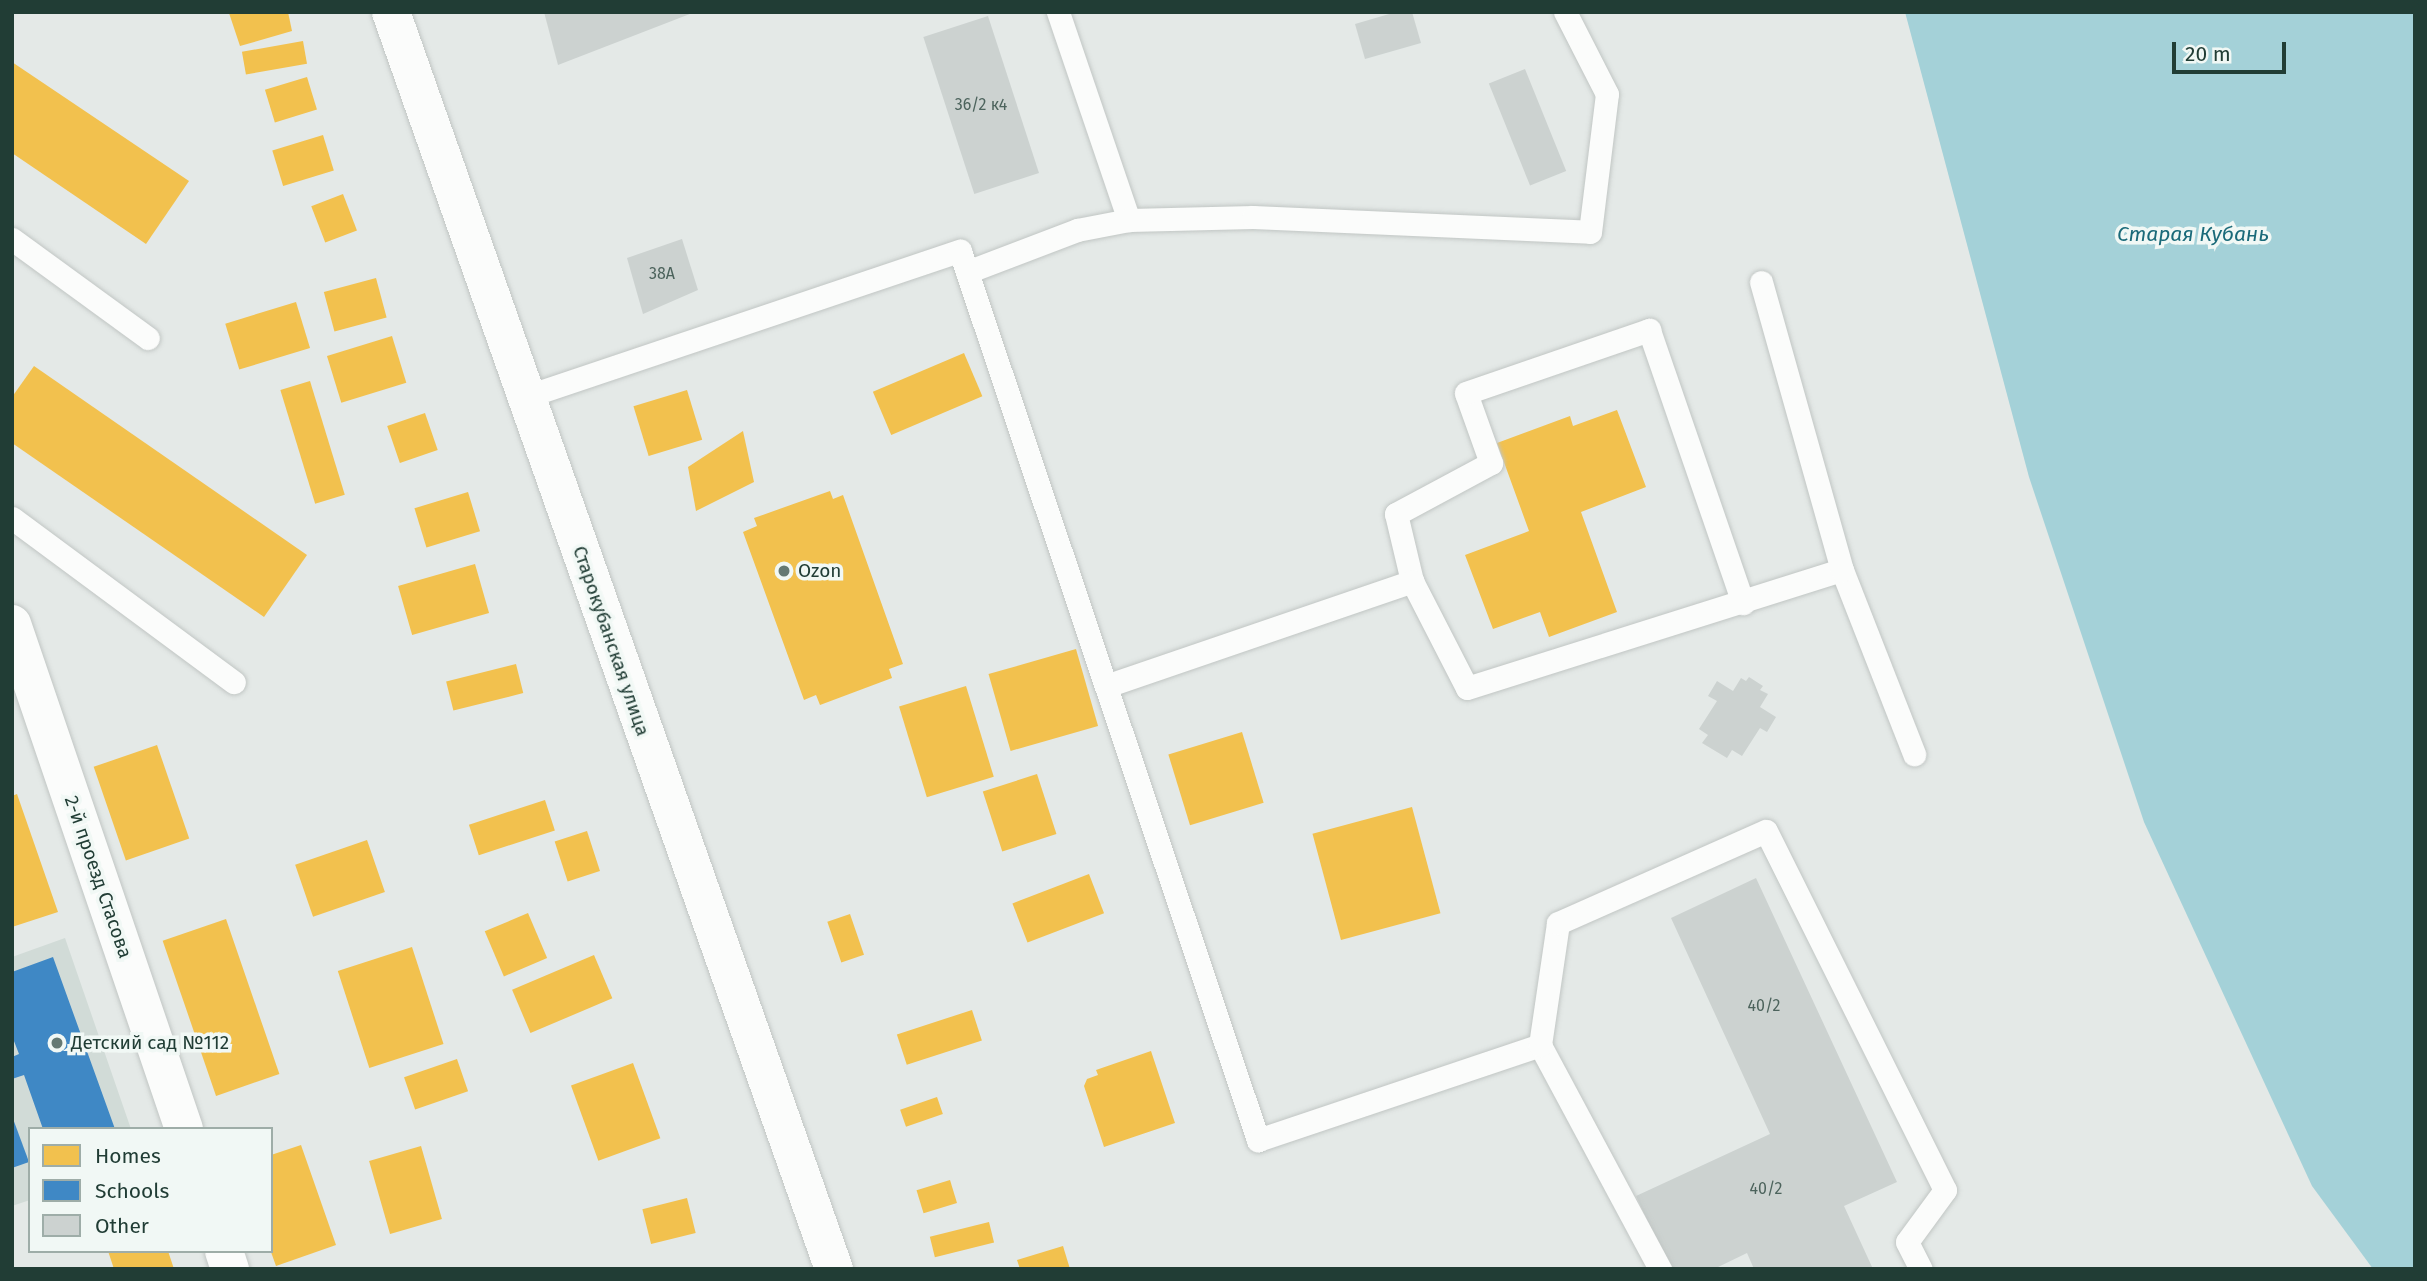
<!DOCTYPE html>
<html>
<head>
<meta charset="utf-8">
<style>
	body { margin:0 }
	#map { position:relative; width:2427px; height:1281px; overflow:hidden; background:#e4e9e7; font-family:"Fira Sans",sans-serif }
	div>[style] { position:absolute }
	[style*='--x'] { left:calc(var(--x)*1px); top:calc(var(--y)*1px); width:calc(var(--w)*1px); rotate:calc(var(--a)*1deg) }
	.built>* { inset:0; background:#d1dbd7 }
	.water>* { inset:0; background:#a4d1d8 }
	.homes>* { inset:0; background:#f2c14e; transform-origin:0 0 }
	.schools>* { inset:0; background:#3f88c5 }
	.building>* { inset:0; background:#ccd2d0; transform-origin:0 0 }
	.roads { filter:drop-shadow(0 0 2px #c1c6c4) drop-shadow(0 0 2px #c1c6c4) }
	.lane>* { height:23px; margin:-11.5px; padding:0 11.5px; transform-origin:11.5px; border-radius:11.5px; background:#fbfcfb }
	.street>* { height:38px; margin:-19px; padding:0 19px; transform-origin:19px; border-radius:19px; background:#fbfcfb }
	.secondary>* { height:38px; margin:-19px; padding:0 19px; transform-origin:19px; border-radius:19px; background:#fbfcfb }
	.dots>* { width:19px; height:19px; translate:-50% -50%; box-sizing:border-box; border:4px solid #f1f8f5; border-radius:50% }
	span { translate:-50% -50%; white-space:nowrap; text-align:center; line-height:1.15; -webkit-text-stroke:7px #f1f8f5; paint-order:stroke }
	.number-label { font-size:16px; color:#4c635c }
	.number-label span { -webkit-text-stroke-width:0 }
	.poi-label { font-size:19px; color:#213d35 }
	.left { translate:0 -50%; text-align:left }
	.street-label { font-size:19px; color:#213d35 }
	.water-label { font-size:21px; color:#1a6a79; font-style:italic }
	.frame { position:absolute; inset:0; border:14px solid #213d35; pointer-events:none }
	.legend { position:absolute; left:28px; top:1127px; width:245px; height:126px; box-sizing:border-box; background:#f1f8f5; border:2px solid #9eada8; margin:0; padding:9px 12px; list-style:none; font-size:21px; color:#213d35 }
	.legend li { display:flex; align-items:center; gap:14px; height:35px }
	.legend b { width:35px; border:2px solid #9eada8 }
	.scale { position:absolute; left:2172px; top:42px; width:114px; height:32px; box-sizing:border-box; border:4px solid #213d35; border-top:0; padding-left:9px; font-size:21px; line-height:24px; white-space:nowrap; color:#213d35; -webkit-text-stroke:5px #f1f8f5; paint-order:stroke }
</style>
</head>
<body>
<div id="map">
	<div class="built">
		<div style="clip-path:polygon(65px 938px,131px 1129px,30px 1129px,30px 1200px,12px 1206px,12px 957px)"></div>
	</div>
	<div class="water">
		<div style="clip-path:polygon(1905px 12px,2415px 12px,2415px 1269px,2373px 1269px,2312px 1186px,2144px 822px,2029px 477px)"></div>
	</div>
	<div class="homes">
		<div style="clip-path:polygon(288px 12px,292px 31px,240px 46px,229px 13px)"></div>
		<div style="left:303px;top:41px;width:23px;height:62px;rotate:80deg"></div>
		<div style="clip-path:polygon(12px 62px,189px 181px,146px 244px,12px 153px)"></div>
		<div style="left:307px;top:77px;width:34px;height:44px;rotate:73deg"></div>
		<div style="left:323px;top:135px;width:37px;height:53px;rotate:73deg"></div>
		<div style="left:343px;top:194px;width:39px;height:34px;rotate:69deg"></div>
		<div style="left:376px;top:278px;width:41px;height:54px;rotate:75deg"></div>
		<div style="left:296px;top:302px;width:48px;height:74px;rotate:73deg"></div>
		<div style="left:392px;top:336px;width:49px;height:68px;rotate:73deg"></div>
		<div style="left:964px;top:353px;width:47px;height:99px;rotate:67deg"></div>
		<div style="clip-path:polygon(34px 366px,307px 555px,264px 617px,12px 443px,12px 397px)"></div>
		<div style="left:310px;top:381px;width:119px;height:31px;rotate:73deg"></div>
		<div style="left:687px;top:390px;width:52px;height:56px;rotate:73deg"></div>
		<div style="clip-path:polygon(1617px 410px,1646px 487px,1581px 512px,1617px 612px,1549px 637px,1540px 612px,1493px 629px,1465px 555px,1529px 531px,1497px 443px,1570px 416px,1573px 426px)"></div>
		<div style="left:425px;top:413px;width:39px;height:40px;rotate:71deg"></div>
		<div style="clip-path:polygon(743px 431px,754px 482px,696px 511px,688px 467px)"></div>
		<div style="clip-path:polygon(830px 491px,833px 499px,843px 495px,903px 664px,889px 669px,892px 678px,820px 705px,816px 695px,804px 700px,743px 532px,757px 526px,754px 518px)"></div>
		<div style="left:468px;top:492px;width:41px;height:56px;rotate:73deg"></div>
		<div style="left:475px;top:564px;width:51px;height:80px;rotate:74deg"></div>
		<div style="left:1076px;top:649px;width:80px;height:91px;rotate:74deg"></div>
		<div style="left:516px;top:664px;width:30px;height:72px;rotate:76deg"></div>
		<div style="left:966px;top:686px;width:95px;height:70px;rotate:73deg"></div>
		<div style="left:1242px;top:732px;width:74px;height:77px;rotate:73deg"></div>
		<div style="left:157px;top:745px;width:99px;height:67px;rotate:71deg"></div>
		<div style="left:1037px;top:774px;width:63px;height:57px;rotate:72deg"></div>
		<div style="clip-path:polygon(17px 794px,58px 912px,12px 927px,12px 796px)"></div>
		<div style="left:545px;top:800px;width:32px;height:80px;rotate:72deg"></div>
		<div style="left:1412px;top:807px;width:110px;height:103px;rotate:75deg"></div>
		<div style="left:587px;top:831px;width:42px;height:34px;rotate:72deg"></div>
		<div style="left:367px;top:840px;width:55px;height:76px;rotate:71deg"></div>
		<div style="left:1089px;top:874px;width:42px;height:82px;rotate:69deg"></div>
		<div style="left:528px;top:913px;width:49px;height:47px;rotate:67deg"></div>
		<div style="left:850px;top:914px;width:43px;height:24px;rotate:71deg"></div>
		<div style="left:226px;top:919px;width:164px;height:67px;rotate:71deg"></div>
		<div style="left:412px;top:947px;width:102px;height:78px;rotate:72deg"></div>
		<div style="left:594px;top:955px;width:47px;height:89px;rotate:67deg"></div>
		<div style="left:972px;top:1010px;width:32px;height:79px;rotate:72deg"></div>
		<div style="clip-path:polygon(1151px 1051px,1175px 1123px,1104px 1147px,1084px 1086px,1087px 1079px,1098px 1075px,1096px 1070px)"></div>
		<div style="left:457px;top:1059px;width:34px;height:56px;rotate:71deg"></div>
		<div style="left:633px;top:1063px;width:80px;height:66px;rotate:70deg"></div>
		<div style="left:937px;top:1097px;width:18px;height:39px;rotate:71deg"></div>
		<div style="clip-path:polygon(301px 1145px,336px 1245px,276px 1266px,271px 1252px,271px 1155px)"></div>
		<div style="left:421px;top:1146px;width:76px;height:54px;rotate:74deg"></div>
		<div style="left:950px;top:1180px;width:24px;height:35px;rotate:73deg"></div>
		<div style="left:687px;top:1198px;width:36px;height:46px;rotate:76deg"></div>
		<div style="left:989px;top:1222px;width:21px;height:61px;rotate:76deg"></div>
		<div style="clip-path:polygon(1063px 1246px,1070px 1269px,1020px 1269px,1017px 1260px)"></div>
		<div style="clip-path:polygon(108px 1251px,168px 1251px,174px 1269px,114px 1269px)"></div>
	</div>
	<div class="schools">
		<div style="clip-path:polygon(53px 957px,115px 1129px,43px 1129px,24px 1075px,12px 1079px,12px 1057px,19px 1054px,12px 1036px,12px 972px)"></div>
		<div style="clip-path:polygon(12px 1116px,29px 1162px,12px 1168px)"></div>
	</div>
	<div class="building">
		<div style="clip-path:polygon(544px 12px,695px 12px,558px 65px)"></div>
		<div style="clip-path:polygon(1396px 12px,1412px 12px,1421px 43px,1365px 59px,1355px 24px)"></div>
		<div style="left:988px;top:16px;width:165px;height:68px;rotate:72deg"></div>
		<div style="left:1525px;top:69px;width:110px;height:39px;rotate:68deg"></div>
		<div style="clip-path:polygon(682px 239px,698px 290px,643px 314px,627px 258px)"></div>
		<div style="clip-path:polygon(1749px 677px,1763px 686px,1760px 690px,1768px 694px,1760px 707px,1776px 717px,1767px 732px,1760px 728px,1742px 756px,1732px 750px,1727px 758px,1702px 743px,1708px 735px,1699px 729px,1717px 701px,1708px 696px,1717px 681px,1733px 691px,1741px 678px,1746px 681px)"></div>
		<div style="clip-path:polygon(1756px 878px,1897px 1182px,1844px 1206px,1873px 1269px,1754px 1269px,1747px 1253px,1714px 1269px,1670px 1269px,1636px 1196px,1770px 1134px,1671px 918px)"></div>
	</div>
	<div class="roads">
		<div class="lane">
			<div style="--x:1058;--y:12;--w:220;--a:71.2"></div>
			<div style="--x:12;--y:239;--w:168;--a:36.1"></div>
			<div style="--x:967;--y:272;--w:118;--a:-20.9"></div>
			<div style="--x:1077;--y:230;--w:53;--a:-10.9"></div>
			<div style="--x:1129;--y:220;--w:124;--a:-1.4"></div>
			<div style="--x:1253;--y:217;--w:337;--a:2.5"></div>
			<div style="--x:1590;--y:232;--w:139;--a:-83"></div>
			<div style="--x:1607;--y:94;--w:92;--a:-117.1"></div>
			<div style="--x:525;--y:397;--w:459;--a:-18.6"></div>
			<div style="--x:960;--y:251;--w:938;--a:71.47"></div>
			<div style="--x:1258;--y:1140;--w:298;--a:-18.6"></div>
			<div style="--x:12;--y:518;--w:276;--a:36.5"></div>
			<div style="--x:1842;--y:570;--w:198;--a:68.6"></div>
			<div style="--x:1412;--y:581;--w:69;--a:-103.4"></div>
			<div style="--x:1396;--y:514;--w:108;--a:-28.2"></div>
			<div style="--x:1491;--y:463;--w:74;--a:-109.7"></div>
			<div style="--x:1466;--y:393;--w:194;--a:-19"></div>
			<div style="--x:1649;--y:330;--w:289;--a:71"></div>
			<div style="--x:1106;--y:686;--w:324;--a:-18.9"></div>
			<div style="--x:1412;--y:581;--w:120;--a:62.8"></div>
			<div style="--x:1467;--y:688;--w:393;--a:-17.5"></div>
			<div style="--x:1842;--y:570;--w:299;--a:-105.7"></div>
			<div style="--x:1660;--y:1269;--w:254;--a:-118.2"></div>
			<div style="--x:1540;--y:1045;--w:123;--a:-81.6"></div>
			<div style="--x:1558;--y:923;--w:227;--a:-23.9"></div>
			<div style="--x:1766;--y:831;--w:401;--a:63.5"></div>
			<div style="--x:1945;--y:1190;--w:64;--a:126.2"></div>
			<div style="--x:1907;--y:1242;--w:30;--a:63"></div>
		</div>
		<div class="street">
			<div style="--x:12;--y:624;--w:533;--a:71.19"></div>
			<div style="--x:224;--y:1251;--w:19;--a:72"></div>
		</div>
		<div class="secondary">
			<div style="--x:391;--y:12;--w:1333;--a:70.59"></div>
		</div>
	</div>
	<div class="dots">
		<div style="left:784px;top:571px;background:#657973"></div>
		<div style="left:57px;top:1043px;background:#657973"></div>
	</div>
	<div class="number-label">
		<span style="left:981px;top:105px">36/2 к4</span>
		<span style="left:662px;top:274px">38А</span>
		<span style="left:1764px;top:1006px">40/2</span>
		<span style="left:1766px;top:1189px">40/2</span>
	</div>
	<div class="poi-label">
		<span class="left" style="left:798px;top:571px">Ozon</span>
		<span class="left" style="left:71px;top:1043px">Детский сад №112</span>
	</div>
	<div class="street-label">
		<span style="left:611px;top:641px;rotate:71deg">Старокубанская улица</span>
		<span style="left:98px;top:877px;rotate:71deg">2-й проезд Стасова</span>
	</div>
	<div class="water-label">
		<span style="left:2193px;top:234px">Старая Кубань</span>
	</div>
	<div class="frame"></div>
	<ul class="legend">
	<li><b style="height:19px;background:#f2c14e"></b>Homes</li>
	<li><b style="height:19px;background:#3f88c5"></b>Schools</li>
	<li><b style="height:19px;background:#ccd2d0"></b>Other</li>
	</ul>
	<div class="scale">20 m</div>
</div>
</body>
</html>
